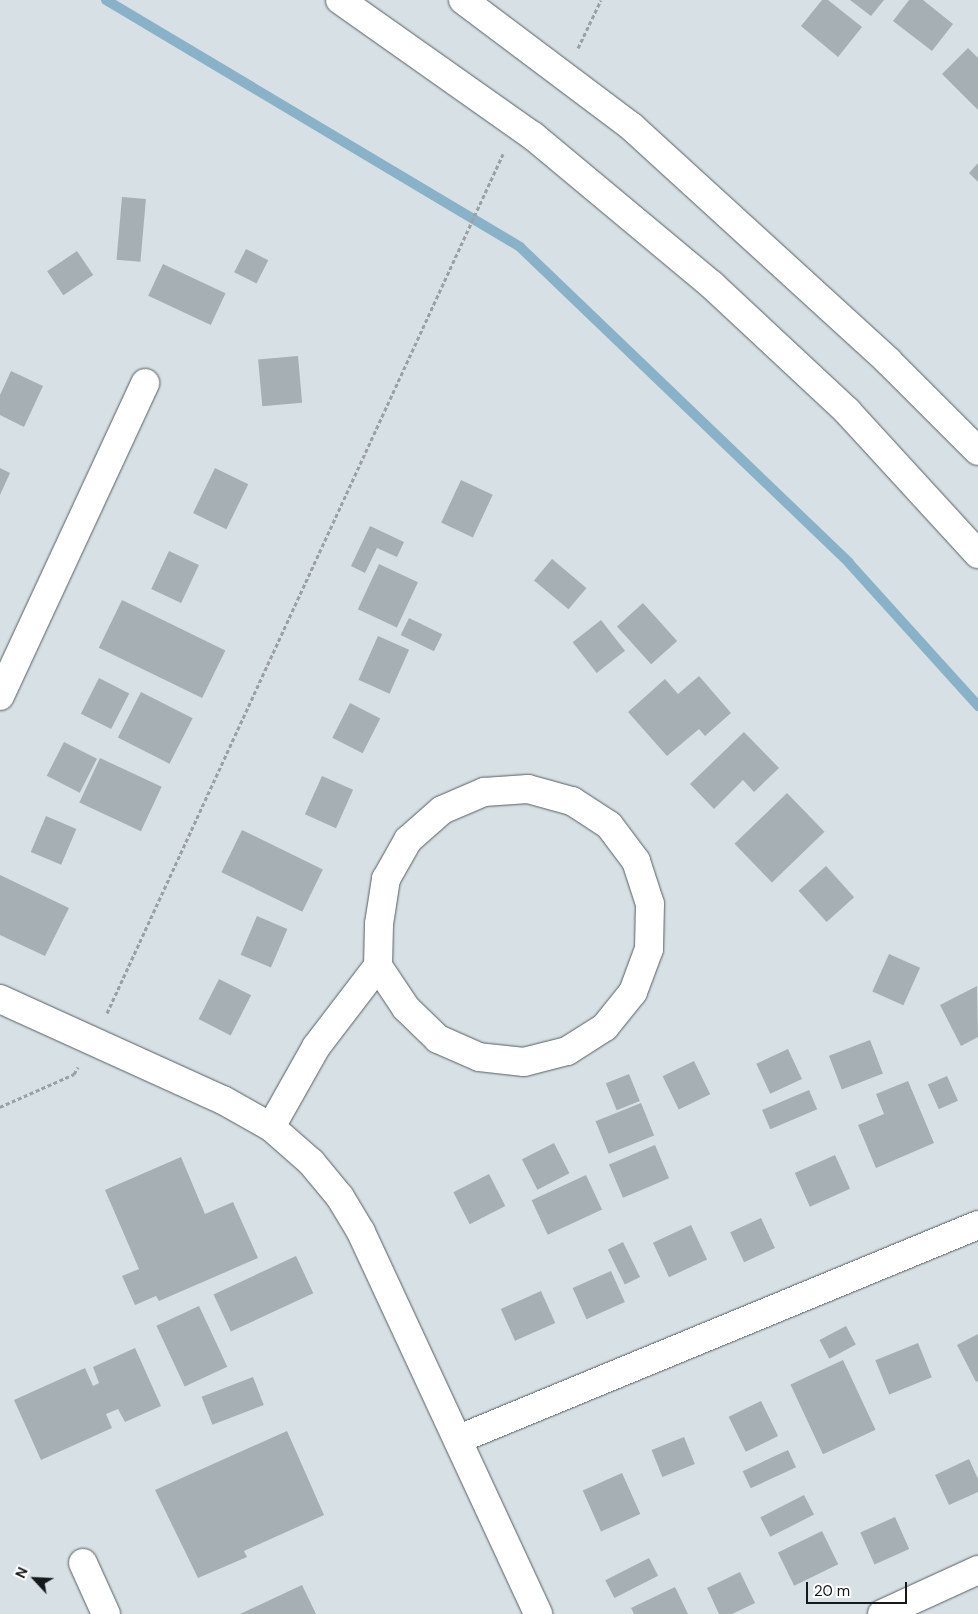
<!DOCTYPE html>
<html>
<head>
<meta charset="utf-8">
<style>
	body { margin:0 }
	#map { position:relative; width:978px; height:1614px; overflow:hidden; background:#d7e0e5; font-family:"DM Sans",sans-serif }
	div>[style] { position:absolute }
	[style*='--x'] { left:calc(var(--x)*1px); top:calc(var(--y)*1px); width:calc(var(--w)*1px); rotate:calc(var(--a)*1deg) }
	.stream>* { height:10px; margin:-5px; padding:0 5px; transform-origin:5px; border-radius:5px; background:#89b2c8 }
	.building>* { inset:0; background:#a6afb4; transform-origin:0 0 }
	.path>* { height:3px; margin-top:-1.5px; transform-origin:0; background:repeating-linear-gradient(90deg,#9aa1a5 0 4px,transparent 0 6.5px) }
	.roads { filter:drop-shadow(0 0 1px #565e62) drop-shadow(0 0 1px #565e62) }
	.street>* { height:28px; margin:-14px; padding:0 14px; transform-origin:14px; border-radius:14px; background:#fff }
	.primary>* { height:28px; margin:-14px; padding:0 14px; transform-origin:14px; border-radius:14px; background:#fff }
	span { translate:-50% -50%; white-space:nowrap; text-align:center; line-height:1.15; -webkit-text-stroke:4.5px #fff; paint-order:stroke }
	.north { position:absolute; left:10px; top:1554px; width:50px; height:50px; -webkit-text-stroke:4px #fff; paint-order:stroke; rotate:295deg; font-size:14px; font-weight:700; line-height:20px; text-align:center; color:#16191b }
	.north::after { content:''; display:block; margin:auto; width:18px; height:22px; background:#16191b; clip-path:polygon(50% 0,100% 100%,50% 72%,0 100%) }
	.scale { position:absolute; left:806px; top:1582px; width:101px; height:22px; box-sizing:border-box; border:2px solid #16191b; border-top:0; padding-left:6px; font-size:15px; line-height:18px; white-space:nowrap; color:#16191b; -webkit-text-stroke:4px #fff; paint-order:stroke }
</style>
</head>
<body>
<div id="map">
	<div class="stream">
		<div style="--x:106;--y:0;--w:482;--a:30.8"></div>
		<div style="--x:520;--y:247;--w:456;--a:43.8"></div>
		<div style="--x:849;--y:563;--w:193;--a:47.9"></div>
	</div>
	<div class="building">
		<div style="clip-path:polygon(822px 0,828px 0,862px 27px,838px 57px,801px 26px)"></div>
		<div style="clip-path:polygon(850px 0,884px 0,871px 16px)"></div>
		<div style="clip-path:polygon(909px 0,923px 0,953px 24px,932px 51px,893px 21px)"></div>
		<div style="clip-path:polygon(968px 48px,978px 58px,978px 110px,942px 74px)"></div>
		<div style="clip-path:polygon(978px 163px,978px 182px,969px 173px)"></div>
		<div style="left:122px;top:197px;width:24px;height:63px;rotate:5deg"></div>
		<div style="left:246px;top:249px;width:25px;height:26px;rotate:27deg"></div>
		<div style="left:77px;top:251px;width:29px;height:36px;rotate:56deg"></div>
		<div style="left:163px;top:264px;width:69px;height:35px;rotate:25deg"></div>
		<div style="left:298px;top:356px;width:47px;height:40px;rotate:85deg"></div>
		<div style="clip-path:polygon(11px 371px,43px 386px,24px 427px,0 415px,0 395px)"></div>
		<div style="clip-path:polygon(0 468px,10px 473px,0 495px)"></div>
		<div style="left:215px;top:468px;width:37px;height:50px;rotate:26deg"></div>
		<div style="left:461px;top:480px;width:35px;height:47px;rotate:25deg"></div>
		<div style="clip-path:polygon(370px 526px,404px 542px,397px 557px,377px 548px,365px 573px,351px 566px)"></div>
		<div style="left:169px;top:551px;width:33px;height:42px;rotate:25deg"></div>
		<div style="left:552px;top:559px;width:45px;height:28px;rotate:40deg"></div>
		<div style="left:379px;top:564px;width:43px;height:50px;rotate:25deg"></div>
		<div style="left:122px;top:600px;width:115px;height:53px;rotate:26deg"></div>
		<div style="left:643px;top:603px;width:51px;height:35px;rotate:48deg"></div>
		<div style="left:409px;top:618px;width:37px;height:19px;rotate:26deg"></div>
		<div style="left:601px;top:620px;width:39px;height:36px;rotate:52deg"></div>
		<div style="left:378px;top:636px;width:34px;height:48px;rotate:24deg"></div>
		<div style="clip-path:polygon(699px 676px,731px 713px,705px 736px,699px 729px,667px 756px,628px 712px,665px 679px,678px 694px)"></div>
		<div style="left:99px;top:678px;width:34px;height:40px;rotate:27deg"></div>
		<div style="left:141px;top:692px;width:58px;height:51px;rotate:27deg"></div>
		<div style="left:350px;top:703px;width:34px;height:39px;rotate:27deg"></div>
		<div style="clip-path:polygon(744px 732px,779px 768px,754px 792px,743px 780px,714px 809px,690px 784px)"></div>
		<div style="left:64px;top:742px;width:37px;height:38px;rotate:27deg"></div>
		<div style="left:100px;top:758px;width:68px;height:49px;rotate:25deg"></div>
		<div style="left:322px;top:776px;width:34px;height:42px;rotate:24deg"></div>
		<div style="left:787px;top:793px;width:54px;height:73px;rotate:46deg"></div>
		<div style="left:46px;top:816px;width:33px;height:39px;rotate:23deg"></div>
		<div style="left:242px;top:830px;width:90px;height:47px;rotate:26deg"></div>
		<div style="left:826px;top:866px;width:42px;height:37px;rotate:48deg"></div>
		<div style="clip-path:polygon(0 875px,69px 908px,45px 956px,0 935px)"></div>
		<div style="left:257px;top:916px;width:33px;height:42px;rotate:23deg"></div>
		<div style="left:889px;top:954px;width:34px;height:41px;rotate:24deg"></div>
		<div style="left:219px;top:979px;width:36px;height:45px;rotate:27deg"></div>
		<div style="clip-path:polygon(977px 986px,978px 1037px,961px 1046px,940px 1005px)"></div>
		<div style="left:870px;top:1040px;width:36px;height:44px;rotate:69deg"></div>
		<div style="left:788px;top:1049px;width:33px;height:35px;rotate:65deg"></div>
		<div style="left:694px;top:1061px;width:37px;height:35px;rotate:64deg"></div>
		<div style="left:629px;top:1074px;width:29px;height:25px;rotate:68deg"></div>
		<div style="left:947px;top:1076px;width:27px;height:21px;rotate:66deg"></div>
		<div style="clip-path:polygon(908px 1081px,934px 1143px,876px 1168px,858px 1125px,884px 1114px,876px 1094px)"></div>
		<div style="left:809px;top:1090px;width:21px;height:51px;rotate:67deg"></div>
		<div style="left:641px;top:1103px;width:35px;height:49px;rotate:68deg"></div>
		<div style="left:554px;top:1143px;width:34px;height:36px;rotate:63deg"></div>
		<div style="left:655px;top:1145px;width:36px;height:50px;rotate:67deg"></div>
		<div style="left:835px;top:1155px;width:37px;height:44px;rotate:66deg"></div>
		<div style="clip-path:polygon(181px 1157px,205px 1214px,233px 1202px,258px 1258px,159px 1301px,156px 1296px,135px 1305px,122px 1276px,139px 1269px,105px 1190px)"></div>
		<div style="left:489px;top:1174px;width:36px;height:40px;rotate:63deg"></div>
		<div style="left:586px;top:1175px;width:38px;height:60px;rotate:65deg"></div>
		<div style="left:761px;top:1218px;width:33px;height:34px;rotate:65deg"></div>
		<div style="left:691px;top:1225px;width:38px;height:42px;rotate:65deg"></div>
		<div style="left:623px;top:1242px;width:39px;height:17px;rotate:64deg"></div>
		<div style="left:296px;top:1256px;width:41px;height:91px;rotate:65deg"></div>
		<div style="left:611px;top:1271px;width:34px;height:42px;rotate:66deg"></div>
		<div style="left:541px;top:1291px;width:35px;height:44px;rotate:66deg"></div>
		<div style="left:199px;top:1306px;width:67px;height:47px;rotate:65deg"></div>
		<div style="left:846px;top:1326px;width:21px;height:30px;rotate:62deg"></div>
		<div style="clip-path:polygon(978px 1334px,978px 1381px,976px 1382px,957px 1345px)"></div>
		<div style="left:918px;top:1343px;width:37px;height:46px;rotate:68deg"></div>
		<div style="clip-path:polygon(135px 1348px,161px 1406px,125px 1422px,118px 1409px,106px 1414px,112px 1428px,41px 1460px,14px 1400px,85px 1368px,93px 1386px,99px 1383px,93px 1367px)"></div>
		<div style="left:843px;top:1360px;width:77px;height:58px;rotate:65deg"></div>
		<div style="left:253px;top:1377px;width:30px;height:55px;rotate:69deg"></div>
		<div style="left:761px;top:1401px;width:39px;height:36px;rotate:64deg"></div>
		<div style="clip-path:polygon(287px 1431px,324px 1515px,244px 1551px,247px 1557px,198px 1578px,155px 1490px)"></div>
		<div style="left:684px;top:1437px;width:29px;height:35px;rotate:68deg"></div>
		<div style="left:788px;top:1450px;width:19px;height:50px;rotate:65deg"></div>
		<div style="clip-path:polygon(969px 1459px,978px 1479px,978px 1492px,949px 1505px,935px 1475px)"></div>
		<div style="left:622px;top:1473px;width:45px;height:43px;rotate:66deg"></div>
		<div style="left:804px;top:1495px;width:22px;height:49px;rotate:63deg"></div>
		<div style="left:895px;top:1517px;width:35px;height:38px;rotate:66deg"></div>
		<div style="left:822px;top:1531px;width:37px;height:49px;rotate:64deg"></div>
		<div style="left:649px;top:1558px;width:20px;height:49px;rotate:63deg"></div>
		<div style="clip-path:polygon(740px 1572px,755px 1603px,732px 1614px,719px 1614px,707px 1588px)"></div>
		<div style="clip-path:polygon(302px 1585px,316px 1614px,240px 1614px)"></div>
		<div style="clip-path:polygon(675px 1587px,688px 1614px,634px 1614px,631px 1608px)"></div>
	</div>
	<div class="path">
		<div style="--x:578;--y:48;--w:53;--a:-64.4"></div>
		<div style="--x:107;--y:1013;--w:946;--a:-65.25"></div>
		<div style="--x:0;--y:1107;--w:81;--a:-24"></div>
		<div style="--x:74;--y:1074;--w:8;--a:-60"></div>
	</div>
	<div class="roads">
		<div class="street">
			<div style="--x:0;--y:696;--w:345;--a:-65.1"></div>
			<div style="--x:0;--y:999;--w:245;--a:24.4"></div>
			<div style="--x:223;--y:1100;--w:55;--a:29.4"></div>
			<div style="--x:271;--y:1127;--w:53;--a:41.2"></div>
			<div style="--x:311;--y:1162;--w:45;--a:50.4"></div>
			<div style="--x:340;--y:1197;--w:41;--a:59"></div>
			<div style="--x:361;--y:1232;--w:421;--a:65.1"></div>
			<div style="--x:271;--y:1127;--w:92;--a:-60.6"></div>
			<div style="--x:316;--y:1047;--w:102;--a:-52.6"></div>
			<div style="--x:378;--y:966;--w:42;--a:-88.6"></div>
			<div style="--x:379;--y:924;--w:46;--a:-81.2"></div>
			<div style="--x:386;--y:879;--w:45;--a:-60.6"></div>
			<div style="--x:408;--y:840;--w:45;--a:-41.4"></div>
			<div style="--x:442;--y:810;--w:46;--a:-23.2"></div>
			<div style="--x:484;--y:792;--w:44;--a:-3.9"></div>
			<div style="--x:528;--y:789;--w:46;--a:15.3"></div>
			<div style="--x:572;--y:801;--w:44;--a:33"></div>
			<div style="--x:609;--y:825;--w:45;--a:53.1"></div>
			<div style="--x:636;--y:861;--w:45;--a:72"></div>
			<div style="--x:650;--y:904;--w:45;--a:91.3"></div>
			<div style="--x:649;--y:949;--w:46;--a:110.4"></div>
			<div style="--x:633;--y:992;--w:45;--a:128.7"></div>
			<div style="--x:605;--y:1027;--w:45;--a:147.7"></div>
			<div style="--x:567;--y:1051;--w:44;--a:165.7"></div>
			<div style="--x:524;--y:1062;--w:45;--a:-173.7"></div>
			<div style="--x:479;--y:1057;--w:45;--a:-156.3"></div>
			<div style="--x:438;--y:1039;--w:45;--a:-135.9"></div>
			<div style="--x:406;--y:1008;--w:50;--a:-123.7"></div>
			<div style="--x:459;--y:1439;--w:561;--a:-22.41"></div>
			<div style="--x:83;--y:1563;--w:56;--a:65.7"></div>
			<div style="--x:882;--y:1614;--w:106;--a:-24.6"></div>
		</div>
		<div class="primary">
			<div style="--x:340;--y:0;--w:236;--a:35.2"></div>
			<div style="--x:533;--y:136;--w:233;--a:39.8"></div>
			<div style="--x:712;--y:285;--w:185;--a:43"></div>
			<div style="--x:847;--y:411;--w:194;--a:47.5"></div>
			<div style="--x:463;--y:0;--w:211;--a:36.9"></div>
			<div style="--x:632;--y:127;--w:347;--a:42.4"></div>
			<div style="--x:888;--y:361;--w:127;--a:45"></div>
		</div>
	</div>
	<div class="north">N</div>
	<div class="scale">20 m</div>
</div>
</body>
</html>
